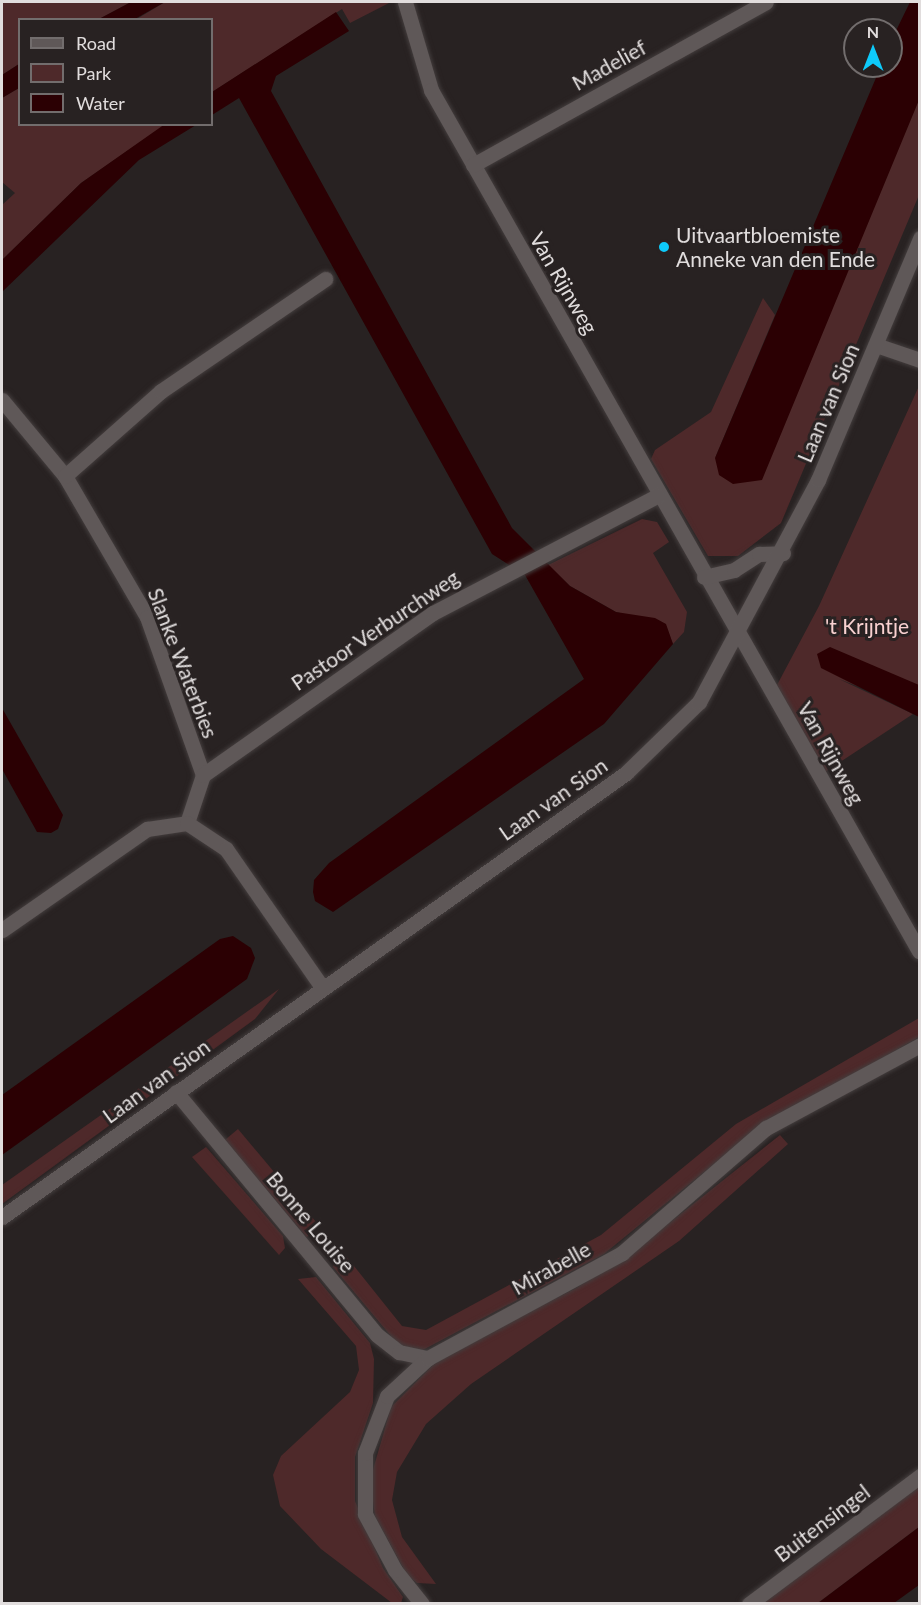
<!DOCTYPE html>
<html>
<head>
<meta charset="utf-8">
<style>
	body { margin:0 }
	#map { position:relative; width:921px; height:1605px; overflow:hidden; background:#282222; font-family:Lato,sans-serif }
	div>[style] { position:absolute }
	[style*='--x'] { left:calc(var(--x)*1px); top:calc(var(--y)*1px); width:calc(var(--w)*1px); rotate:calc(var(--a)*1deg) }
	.green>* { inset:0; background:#4e292a; transform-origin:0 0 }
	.water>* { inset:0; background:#2b0003 }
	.roads { filter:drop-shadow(0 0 2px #433d3d) drop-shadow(0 0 2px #433d3d) }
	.minor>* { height:15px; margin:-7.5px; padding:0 7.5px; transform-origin:7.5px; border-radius:7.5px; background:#5f5858 }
	.dots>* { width:16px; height:16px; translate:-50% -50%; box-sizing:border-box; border:3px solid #282222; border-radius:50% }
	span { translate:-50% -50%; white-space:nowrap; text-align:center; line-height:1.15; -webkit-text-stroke:6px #282222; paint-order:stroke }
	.street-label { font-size:21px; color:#e1dddd }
	.poi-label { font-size:21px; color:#e1dddd }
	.left { translate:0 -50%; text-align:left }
	.park-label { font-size:21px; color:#f8d1d0 }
	.frame { position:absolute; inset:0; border:3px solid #e1dddd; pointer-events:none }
	.legend { position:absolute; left:18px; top:18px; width:195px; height:108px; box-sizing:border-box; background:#282222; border:2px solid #726d6d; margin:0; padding:8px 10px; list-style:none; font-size:18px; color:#e1dddd }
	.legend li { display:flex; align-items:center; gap:12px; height:30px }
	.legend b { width:30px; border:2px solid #726d6d }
	.north { position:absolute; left:843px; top:18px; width:60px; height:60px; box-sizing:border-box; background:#282222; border:2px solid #726d6d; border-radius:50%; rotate:0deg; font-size:16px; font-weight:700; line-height:24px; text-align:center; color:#e1dddd }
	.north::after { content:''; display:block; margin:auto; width:21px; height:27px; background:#0ecafa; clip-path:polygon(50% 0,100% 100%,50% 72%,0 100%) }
</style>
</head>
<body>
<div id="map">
	<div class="green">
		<div style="clip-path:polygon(2px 2px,131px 2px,99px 19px,20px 20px,19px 64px,2px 75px)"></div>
		<div style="clip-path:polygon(165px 2px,391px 2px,350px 23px,342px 9px,212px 92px,212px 20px,135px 20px)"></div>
		<div style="clip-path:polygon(19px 88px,20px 124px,165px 125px,81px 183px,2px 260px,2px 205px,15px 193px,2px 182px,2px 98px)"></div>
		<div style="clip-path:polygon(919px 100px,919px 195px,781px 523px,738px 556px,708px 556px,651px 459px,655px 450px,711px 412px,763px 298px,775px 315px,715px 458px)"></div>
		<div style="clip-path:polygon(919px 386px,919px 710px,839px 679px,913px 714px,825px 772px,777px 685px,819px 606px)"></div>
		<div style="clip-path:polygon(642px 519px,657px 522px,669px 542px,653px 553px,687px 612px,684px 632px,673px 644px,665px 624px,616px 612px,570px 586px,548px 565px)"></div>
		<div style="clip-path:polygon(279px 989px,255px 1019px,2px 1204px,2px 1185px)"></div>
		<div style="clip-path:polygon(919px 1018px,919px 1037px,753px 1132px,604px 1254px,423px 1350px,400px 1347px,333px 1267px,334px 1254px,342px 1251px,402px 1326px,426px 1330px,601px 1235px,736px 1124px)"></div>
		<div style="left:238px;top:1129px;width:127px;height:17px;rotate:50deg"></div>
		<div style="clip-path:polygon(780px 1135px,788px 1144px,679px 1241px,471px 1384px,426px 1424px,397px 1472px,392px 1500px,402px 1537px,436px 1584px,417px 1583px,407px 1575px,375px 1516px,370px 1480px,391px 1407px,440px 1358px,578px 1287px,634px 1251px)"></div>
		<div style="clip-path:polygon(206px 1147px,283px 1236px,285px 1248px,279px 1255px,192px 1157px)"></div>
		<div style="clip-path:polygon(316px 1277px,370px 1343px,374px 1359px,373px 1403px,355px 1457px,355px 1501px,383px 1568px,403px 1597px,401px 1603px,392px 1603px,321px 1549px,280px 1506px,273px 1475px,281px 1456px,350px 1392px,359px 1370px,356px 1346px,298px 1279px)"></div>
		<div style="clip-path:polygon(919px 1486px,919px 1527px,818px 1603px,764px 1603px)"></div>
	</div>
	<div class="water">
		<div style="clip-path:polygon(131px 2px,165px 2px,135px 19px,99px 19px)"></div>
		<div style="clip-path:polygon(910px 2px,919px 2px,919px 100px,762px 480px,733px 484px,719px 475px,715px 458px,881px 66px,891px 66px,891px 41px)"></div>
		<div style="clip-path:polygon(336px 12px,349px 31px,276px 76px,271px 91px,512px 528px,570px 586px,616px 612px,655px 618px,666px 624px,673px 644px,604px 724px,333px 912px,315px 901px,313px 892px,314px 880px,329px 863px,584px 679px,525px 575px,492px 554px,239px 98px,212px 115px,212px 92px)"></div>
		<div style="clip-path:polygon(19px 64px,19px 88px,2px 98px,2px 75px)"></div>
		<div style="clip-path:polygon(165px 124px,196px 125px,139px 160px,2px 292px,2px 260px,81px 183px)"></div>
		<div style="clip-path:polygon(830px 647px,919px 685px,919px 717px,821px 668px,817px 654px)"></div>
		<div style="clip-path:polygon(2px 708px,63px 815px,58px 829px,51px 833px,37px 832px,2px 769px)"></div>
		<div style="clip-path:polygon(233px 936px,251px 948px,255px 958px,247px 979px,2px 1155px,2px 1095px,220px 939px)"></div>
		<div style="clip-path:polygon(919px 1527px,919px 1585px,894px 1603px,818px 1603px)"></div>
	</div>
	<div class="roads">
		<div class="minor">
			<div style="--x:405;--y:2;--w:92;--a:73.5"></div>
			<div style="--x:431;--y:90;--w:990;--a:60.46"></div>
			<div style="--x:473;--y:165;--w:335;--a:-29.1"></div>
			<div style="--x:876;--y:345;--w:46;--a:18.8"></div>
			<div style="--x:2;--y:400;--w:99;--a:50.3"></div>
			<div style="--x:65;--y:476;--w:163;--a:59.8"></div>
			<div style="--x:147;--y:617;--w:168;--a:70.5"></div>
			<div style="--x:65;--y:476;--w:128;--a:-41.5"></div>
			<div style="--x:161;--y:391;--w:199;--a:-34.3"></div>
			<div style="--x:704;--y:577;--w:31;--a:-13"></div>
			<div style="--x:734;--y:570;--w:30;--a:-33"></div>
			<div style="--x:759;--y:554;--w:24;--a:-2"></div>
			<div style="--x:187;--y:823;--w:51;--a:-71.6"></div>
			<div style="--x:203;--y:775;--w:281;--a:-35.2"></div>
			<div style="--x:433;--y:613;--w:253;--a:-27.6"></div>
			<div style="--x:2;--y:930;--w:177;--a:-34.9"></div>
			<div style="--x:147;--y:829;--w:40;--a:-8.5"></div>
			<div style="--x:187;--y:823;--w:47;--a:33.7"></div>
			<div style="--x:226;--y:849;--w:168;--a:55.2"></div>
			<div style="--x:176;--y:1092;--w:315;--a:50.4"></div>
			<div style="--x:377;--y:1335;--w:28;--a:38"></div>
			<div style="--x:399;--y:1352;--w:30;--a:12"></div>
			<div style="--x:2;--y:1217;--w:766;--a:-35.43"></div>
			<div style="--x:626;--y:773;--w:102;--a:-44.2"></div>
			<div style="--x:699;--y:702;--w:252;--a:-61.8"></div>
			<div style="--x:818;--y:480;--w:263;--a:-67.1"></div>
			<div style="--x:422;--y:1604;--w:43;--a:-128.5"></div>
			<div style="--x:395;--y:1570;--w:64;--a:-118.2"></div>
			<div style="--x:365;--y:1514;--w:61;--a:-90"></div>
			<div style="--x:365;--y:1453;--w:61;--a:-68.9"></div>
			<div style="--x:387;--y:1396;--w:56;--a:-42.8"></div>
			<div style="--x:428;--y:1358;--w:221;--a:-28.4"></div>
			<div style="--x:622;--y:1253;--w:191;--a:-41"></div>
			<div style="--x:766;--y:1128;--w:175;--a:-28.3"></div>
			<div style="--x:749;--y:1604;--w:214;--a:-36.8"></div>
		</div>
	</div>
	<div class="dots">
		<div style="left:664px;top:247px;background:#0ecafa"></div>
	</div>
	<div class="street-label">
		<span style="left:609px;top:65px;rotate:-29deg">Madelief</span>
		<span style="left:564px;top:283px;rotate:60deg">Van Rijnweg</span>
		<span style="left:828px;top:403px;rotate:-67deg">Laan van Sion</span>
		<span style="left:375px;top:630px;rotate:-34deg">Pastoor Verburchweg</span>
		<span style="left:183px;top:663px;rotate:69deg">Slanke Waterbies</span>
		<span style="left:831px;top:753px;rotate:61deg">Van Rijnweg</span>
		<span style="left:553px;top:799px;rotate:-35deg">Laan van Sion</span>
		<span style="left:156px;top:1081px;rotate:-36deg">Laan van Sion</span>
		<span style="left:311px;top:1222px;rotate:50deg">Bonne Louise</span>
		<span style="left:551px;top:1268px;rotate:-29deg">Mirabelle</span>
		<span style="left:822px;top:1523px;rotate:-37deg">Buitensingel</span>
	</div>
	<div class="poi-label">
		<span class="left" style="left:676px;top:247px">Uitvaartbloemiste<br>Anneke van den Ende</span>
	</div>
	<div class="park-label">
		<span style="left:867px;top:626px">'t Krijntje</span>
	</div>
	<div class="frame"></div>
	<ul class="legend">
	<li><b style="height:8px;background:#5f5858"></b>Road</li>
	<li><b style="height:16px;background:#4e292a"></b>Park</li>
	<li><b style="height:16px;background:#2b0003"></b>Water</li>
	</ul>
	<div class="north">N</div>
</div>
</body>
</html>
